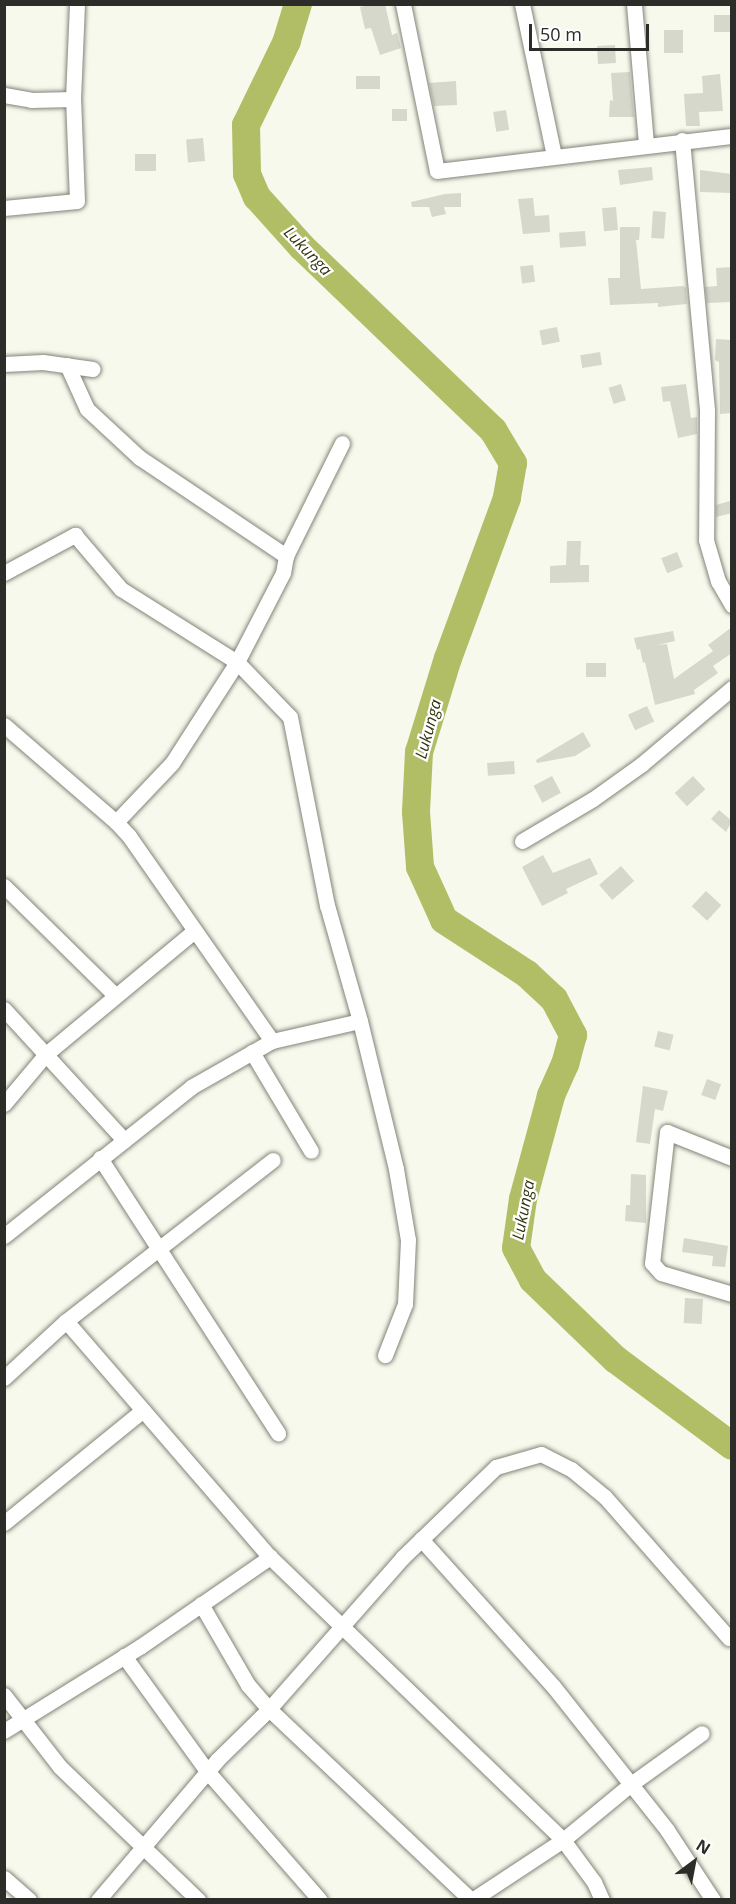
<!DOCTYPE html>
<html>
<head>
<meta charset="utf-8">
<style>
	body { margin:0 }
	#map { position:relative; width:736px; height:1904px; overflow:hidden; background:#f6f9ec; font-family:"Open Sans",sans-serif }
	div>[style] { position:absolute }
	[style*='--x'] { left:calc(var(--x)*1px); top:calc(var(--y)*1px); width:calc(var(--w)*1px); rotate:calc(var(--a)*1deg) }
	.river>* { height:28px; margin:-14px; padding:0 14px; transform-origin:14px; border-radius:14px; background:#b2be66 }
	.building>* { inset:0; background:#d5d8cb; transform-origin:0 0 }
	.roads { filter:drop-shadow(0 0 2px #828479) drop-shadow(0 0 2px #828479) }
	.minor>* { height:15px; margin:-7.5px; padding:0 7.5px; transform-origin:7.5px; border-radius:7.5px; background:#fff }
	span { translate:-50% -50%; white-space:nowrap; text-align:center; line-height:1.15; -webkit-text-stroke:4.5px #fff; paint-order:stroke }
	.water-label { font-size:16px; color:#30350f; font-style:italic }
	.frame { position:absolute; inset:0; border:6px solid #2c2d28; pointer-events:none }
	.north { position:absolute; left:664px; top:1832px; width:60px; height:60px; -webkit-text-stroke:4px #fff; paint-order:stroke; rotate:32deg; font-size:16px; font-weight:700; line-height:24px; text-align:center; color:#2c2d28 }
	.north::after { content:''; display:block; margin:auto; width:21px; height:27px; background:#2c2d28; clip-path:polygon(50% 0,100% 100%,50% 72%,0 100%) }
	.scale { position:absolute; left:529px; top:24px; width:120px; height:27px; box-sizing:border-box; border:3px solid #2c2d28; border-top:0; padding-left:8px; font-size:18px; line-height:21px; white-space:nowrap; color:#2c2d28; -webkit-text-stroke:4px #fff; paint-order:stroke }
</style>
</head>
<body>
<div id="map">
	<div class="river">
		<div style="--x:298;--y:4;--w:39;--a:107"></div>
		<div style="--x:287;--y:41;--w:93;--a:116"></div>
		<div style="--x:246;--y:125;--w:49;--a:88.8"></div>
		<div style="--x:247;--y:174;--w:25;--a:67"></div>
		<div style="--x:257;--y:197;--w:67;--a:48"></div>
		<div style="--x:302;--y:247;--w:265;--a:43.8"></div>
		<div style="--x:493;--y:430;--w:39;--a:59"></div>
		<div style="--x:513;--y:463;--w:36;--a:100"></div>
		<div style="--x:507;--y:498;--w:171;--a:110.2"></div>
		<div style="--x:448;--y:658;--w:98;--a:107.1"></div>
		<div style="--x:419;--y:752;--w:60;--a:92.9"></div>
		<div style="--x:416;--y:812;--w:55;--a:85.8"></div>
		<div style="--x:420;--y:867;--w:58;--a:65.6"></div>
		<div style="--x:444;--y:920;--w:99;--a:33"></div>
		<div style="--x:527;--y:974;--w:37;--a:43"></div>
		<div style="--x:554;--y:999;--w:41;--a:62.2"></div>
		<div style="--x:573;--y:1035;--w:30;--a:105"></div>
		<div style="--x:565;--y:1064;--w:35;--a:114"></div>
		<div style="--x:551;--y:1096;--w:107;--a:105.2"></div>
		<div style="--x:523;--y:1199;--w:49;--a:98.1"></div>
		<div style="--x:516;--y:1248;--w:36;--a:62"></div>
		<div style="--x:533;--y:1280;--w:114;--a:43.9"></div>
		<div style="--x:615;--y:1359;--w:146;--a:36.6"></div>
	</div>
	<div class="building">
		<div style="clip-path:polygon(373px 4px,385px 4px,392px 35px,397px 33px,401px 48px,380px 55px,371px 28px,365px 29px,360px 7px)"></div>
		<div style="left:714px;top:15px;width:18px;height:17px"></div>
		<div style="left:664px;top:30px;width:19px;height:23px"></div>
		<div style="left:615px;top:45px;width:18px;height:18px;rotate:87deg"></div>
		<div style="clip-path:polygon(630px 72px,634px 117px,609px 117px,610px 100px,613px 101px,611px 73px)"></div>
		<div style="clip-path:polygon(720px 74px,723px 111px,699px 112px,700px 126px,686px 126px,684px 94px,703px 93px,702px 76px)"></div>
		<div style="left:356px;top:76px;width:24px;height:13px"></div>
		<div style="clip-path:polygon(456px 81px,457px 105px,434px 106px,429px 83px)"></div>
		<div style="left:392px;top:109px;width:15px;height:12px"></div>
		<div style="left:506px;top:110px;width:20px;height:13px;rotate:81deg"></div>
		<div style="left:203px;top:138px;width:23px;height:17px;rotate:85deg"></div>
		<div style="left:135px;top:154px;width:21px;height:17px"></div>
		<div style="clip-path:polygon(652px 167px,653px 180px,620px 185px,618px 170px)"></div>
		<div style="clip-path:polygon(700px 170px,732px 174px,732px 193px,700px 192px)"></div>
		<div style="clip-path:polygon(461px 193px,461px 207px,444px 207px,446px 214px,432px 217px,429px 207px,412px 207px,411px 202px,445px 194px)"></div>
		<div style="clip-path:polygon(533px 198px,535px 216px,549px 215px,550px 232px,523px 234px,518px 199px)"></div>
		<div style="left:616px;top:207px;width:23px;height:14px;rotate:85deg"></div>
		<div style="left:653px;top:211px;width:13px;height:27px;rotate:4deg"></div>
		<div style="clip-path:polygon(620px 227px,640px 227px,639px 240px,636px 240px,641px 289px,683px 286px,686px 288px,687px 304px,658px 307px,658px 303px,610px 305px,608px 278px,620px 278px)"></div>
		<div style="left:585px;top:231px;width:15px;height:26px;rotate:86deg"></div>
		<div style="left:533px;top:265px;width:17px;height:13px;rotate:83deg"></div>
		<div style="clip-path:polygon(732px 267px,732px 302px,707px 303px,705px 287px,717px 286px,716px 268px)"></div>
		<div style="left:557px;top:327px;width:15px;height:18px;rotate:79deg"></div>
		<div style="clip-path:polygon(716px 339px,732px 340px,732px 413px,720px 414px,719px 362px,715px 360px)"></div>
		<div style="left:600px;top:352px;width:13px;height:20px;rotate:81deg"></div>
		<div style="left:621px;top:384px;width:17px;height:13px;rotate:73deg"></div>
		<div style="clip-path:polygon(686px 384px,691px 418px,697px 417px,697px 434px,678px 438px,670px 401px,663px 402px,661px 387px)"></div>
		<div style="clip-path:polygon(730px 501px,732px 513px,716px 517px,716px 505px)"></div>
		<div style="clip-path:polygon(567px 541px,581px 541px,580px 565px,589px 565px,589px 582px,550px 583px,550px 566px,566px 565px)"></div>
		<div style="left:677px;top:552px;width:16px;height:17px;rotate:68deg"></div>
		<div style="clip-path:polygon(732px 627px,732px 653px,713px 666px,718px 673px,694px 690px,695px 694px,655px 705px,645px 662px,643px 663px,640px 649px,637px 650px,634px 638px,673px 631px,675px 641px,657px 645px,667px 644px,674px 679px,713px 651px,708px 645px)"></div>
		<div style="left:586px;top:663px;width:20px;height:14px"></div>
		<div style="left:647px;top:706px;width:17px;height:21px;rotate:65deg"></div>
		<div style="clip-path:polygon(583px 732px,591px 746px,575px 756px,537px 763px,536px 760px)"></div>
		<div style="left:514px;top:761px;width:13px;height:27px;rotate:86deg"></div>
		<div style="left:552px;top:776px;width:19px;height:21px;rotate:62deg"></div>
		<div style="left:693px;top:776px;width:18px;height:25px;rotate:47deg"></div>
		<div style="clip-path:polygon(719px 810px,732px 821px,726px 832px,711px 819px)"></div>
		<div style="clip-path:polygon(543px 855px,553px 873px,590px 858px,598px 874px,566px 889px,568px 893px,542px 906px,522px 867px)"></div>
		<div style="left:621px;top:866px;width:20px;height:29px;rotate:49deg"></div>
		<div style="left:706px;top:891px;width:21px;height:21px;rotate:43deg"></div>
		<div style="left:658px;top:1031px;width:16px;height:16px;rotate:14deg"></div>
		<div style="left:707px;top:1079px;width:15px;height:17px;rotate:20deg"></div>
		<div style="clip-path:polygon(643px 1086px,668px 1091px,663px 1111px,655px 1109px,650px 1144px,636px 1142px)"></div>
		<div style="clip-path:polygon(631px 1174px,646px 1175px,646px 1223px,625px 1221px,626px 1205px,630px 1205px)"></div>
		<div style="clip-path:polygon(684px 1238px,728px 1246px,725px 1267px,712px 1266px,713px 1256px,682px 1252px)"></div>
		<div style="left:685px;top:1298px;width:18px;height:25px;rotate:3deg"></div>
	</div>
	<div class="roads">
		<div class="minor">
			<div style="--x:403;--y:4;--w:170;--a:78.5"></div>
			<div style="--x:437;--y:171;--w:297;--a:-6.8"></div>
			<div style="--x:522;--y:4;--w:155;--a:78.1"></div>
			<div style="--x:634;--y:4;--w:141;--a:85.1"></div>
			<div style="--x:4;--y:95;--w:27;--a:10"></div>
			<div style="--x:31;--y:100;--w:42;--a:-1.4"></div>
			<div style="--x:682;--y:140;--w:271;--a:84.7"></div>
			<div style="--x:707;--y:410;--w:130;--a:90.4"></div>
			<div style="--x:706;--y:540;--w:43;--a:73.7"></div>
			<div style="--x:718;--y:581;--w:28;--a:60"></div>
			<div style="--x:4;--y:208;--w:73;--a:-5.5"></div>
			<div style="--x:77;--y:201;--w:102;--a:-92.2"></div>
			<div style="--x:73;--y:99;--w:95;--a:-87.6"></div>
			<div style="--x:4;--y:364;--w:39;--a:-3"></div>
			<div style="--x:43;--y:362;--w:50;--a:8"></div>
			<div style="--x:67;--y:365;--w:48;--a:65.6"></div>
			<div style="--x:87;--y:409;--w:72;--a:42.8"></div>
			<div style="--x:140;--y:458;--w:176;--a:33.9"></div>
			<div style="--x:4;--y:573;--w:81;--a:-28.2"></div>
			<div style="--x:75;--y:535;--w:71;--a:49.6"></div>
			<div style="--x:121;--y:589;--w:137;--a:32.2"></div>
			<div style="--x:237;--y:662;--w:76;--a:46.1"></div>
			<div style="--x:290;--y:717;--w:192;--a:78.9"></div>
			<div style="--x:327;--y:905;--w:121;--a:74.1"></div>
			<div style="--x:360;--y:1021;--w:152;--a:76.3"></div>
			<div style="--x:396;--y:1169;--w:72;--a:80.4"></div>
			<div style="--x:408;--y:1240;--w:64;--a:92.7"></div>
			<div style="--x:405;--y:1304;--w:55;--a:111.4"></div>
			<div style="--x:4;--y:725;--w:148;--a:40.9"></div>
			<div style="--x:116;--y:822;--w:19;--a:47"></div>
			<div style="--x:129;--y:836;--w:250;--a:55.1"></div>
			<div style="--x:116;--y:822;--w:81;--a:-46.5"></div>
			<div style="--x:172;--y:763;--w:120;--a:-57.2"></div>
			<div style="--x:237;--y:662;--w:100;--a:-62.7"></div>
			<div style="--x:283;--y:573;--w:17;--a:-80"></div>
			<div style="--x:286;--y:556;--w:126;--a:-63.6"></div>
			<div style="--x:522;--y:841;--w:82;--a:-30.6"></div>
			<div style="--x:593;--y:799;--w:60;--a:-35.5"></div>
			<div style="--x:642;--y:764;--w:118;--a:-40.2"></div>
			<div style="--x:4;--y:886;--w:156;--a:44.5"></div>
			<div style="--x:4;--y:1009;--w:178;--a:47.5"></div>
			<div style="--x:252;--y:1052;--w:115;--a:59.2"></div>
			<div style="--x:4;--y:1104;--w:65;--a:-50"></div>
			<div style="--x:46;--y:1054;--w:192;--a:-39.7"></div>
			<div style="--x:100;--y:1158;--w:328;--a:57.1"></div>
			<div style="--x:732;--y:1158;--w:70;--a:-158.2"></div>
			<div style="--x:667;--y:1132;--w:132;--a:96.5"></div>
			<div style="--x:652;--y:1263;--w:13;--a:48"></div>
			<div style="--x:661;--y:1273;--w:74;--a:16.5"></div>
			<div style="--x:4;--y:1236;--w:239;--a:-38.5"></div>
			<div style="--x:191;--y:1087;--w:93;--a:-29.6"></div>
			<div style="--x:272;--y:1041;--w:90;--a:-12.8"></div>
			<div style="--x:66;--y:1321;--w:312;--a:49.2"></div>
			<div style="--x:270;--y:1557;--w:407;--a:44"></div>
			<div style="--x:563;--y:1840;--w:52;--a:53.6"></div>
			<div style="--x:594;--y:1882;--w:20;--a:66"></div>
			<div style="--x:4;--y:1378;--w:84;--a:-42.6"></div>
			<div style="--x:66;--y:1321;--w:262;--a:-37.9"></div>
			<div style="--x:4;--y:1523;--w:179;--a:-39.1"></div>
			<div style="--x:421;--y:1539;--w:198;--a:48.1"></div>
			<div style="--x:553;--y:1686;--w:184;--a:51.6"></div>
			<div style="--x:667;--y:1830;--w:84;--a:56.7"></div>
			<div style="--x:201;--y:1604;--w:94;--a:59.9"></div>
			<div style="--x:248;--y:1685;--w:32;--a:49"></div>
			<div style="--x:269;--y:1709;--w:278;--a:43.4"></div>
			<div style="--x:124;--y:1656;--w:142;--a:54.2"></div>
			<div style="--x:207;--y:1771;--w:171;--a:48.8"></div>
			<div style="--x:4;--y:1695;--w:91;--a:52.1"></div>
			<div style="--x:60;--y:1767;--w:192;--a:43.9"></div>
			<div style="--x:4;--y:1731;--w:161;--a:-31.8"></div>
			<div style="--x:141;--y:1646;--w:157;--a:-34.6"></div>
			<div style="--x:4;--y:1878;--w:33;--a:41"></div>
			<div style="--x:98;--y:1900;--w:185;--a:-49.6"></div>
			<div style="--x:218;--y:1759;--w:71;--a:-44.4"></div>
			<div style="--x:269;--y:1709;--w:201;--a:-48.6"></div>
			<div style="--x:402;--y:1558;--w:131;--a:-44.1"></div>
			<div style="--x:496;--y:1467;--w:47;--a:-16.1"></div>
			<div style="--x:541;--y:1454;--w:34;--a:27"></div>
			<div style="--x:571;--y:1469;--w:44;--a:39.5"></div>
			<div style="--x:605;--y:1497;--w:188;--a:48.7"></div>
			<div style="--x:472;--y:1900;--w:109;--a:-33.4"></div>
			<div style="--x:563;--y:1840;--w:88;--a:-39.5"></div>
			<div style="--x:631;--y:1784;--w:87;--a:-35.7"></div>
		</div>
	</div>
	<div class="water-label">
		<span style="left:308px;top:251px;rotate:46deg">Lukunga</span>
		<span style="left:428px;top:729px;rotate:-75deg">Lukunga</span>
		<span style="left:523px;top:1210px;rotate:-79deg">Lukunga</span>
	</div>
	<div class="frame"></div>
	<div class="north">N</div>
	<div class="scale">50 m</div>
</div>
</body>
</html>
